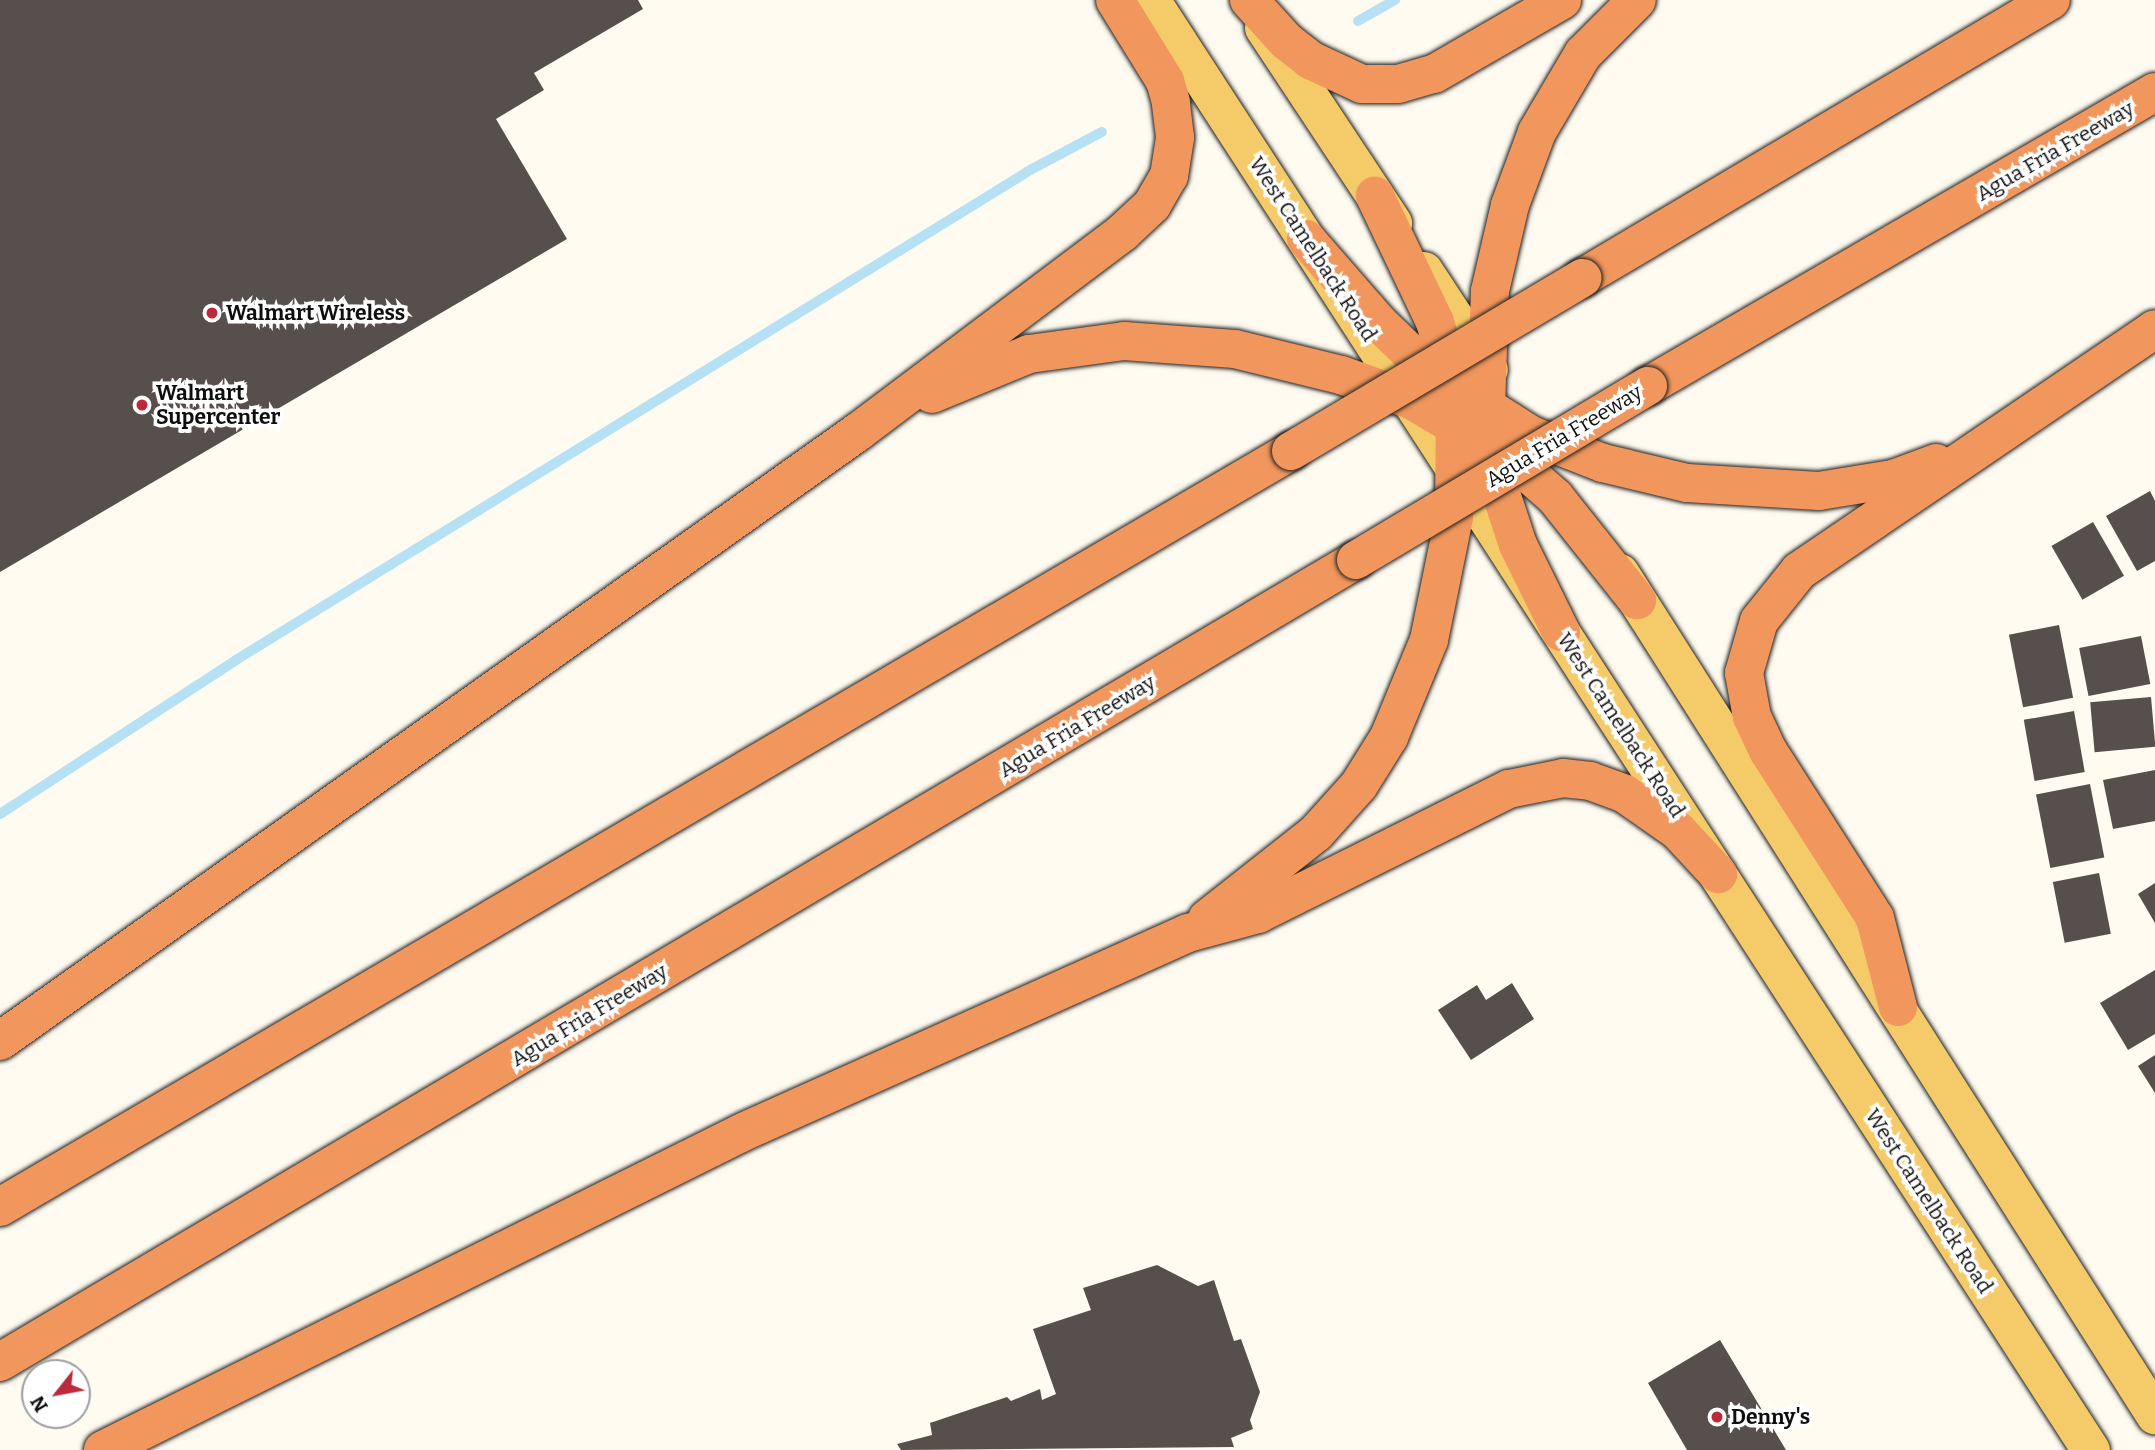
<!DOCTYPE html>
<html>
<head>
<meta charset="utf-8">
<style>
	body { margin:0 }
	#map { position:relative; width:2155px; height:1450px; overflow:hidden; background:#fffbf0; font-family:Bitter,serif }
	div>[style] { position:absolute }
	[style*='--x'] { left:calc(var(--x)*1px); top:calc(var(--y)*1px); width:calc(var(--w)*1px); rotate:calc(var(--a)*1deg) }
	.stream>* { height:10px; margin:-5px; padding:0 5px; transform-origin:5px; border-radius:5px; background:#b6e1f5 }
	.building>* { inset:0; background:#574f4b; transform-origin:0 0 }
	.roads { filter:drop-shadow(0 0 2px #1f1f1f) drop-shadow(0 0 2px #1f1f1f) }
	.major>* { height:38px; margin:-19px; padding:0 19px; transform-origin:19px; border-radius:19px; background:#f5ca69 }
	.highway>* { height:38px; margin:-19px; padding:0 19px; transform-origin:19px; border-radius:19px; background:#f1965c }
	.bridges { filter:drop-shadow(0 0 2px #1f1f1f) drop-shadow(0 0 2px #1f1f1f) }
	.highway-bridge>* { height:38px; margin:-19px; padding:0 19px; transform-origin:19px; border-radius:19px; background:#f1965c }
	.dots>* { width:19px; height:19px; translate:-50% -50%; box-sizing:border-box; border:4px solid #fff; border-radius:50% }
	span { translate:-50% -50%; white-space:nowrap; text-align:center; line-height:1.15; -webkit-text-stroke:7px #fff; paint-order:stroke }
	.street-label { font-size:21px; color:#0e0e0e }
	.poi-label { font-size:21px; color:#0e0e0e; font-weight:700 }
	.left { translate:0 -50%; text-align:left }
	.north { position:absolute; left:21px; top:1359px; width:70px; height:70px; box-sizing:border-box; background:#fff; border:2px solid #9f9f9f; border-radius:50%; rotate:239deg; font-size:19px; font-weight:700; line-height:28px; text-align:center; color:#0e0e0e }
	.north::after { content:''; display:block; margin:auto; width:24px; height:32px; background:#bc293a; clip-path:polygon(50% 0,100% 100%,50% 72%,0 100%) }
</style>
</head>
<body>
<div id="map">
	<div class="stream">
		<div style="--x:1358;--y:21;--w:43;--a:-29.6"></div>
		<div style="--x:0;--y:814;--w:282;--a:-33.1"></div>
		<div style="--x:236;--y:660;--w:935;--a:-31.67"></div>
		<div style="--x:1032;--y:169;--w:79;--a:-27.9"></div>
	</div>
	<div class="building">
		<div style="clip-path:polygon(0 0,638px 0,643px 9px,534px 73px,544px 90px,496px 119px,567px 239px,0 572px)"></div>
		<div style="clip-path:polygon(2150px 491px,2155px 501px,2155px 561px,2137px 571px,2106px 516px)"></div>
		<div style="left:2093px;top:522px;width:62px;height:48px;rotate:60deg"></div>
		<div style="left:2059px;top:625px;width:74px;height:51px;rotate:79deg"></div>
		<div style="left:2141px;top:636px;width:49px;height:63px;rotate:79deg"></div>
		<div style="left:2151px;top:697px;width:50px;height:61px;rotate:85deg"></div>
		<div style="left:2074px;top:711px;width:62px;height:51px;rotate:80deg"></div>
		<div style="clip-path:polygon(2155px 770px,2155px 821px,2113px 829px,2103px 780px)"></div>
		<div style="left:2090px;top:784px;width:75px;height:55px;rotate:79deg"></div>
		<div style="left:2099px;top:873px;width:62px;height:47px;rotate:79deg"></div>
		<div style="clip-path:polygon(2155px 883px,2155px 923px,2138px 894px)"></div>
		<div style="clip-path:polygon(2155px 970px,2155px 1034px,2128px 1050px,2100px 1003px)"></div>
		<div style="clip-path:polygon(1512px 983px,1534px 1019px,1471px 1060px,1438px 1010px,1477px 985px,1486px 1000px)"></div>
		<div style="clip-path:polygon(2155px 1055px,2155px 1093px,2138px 1066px)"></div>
		<div style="clip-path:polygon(1157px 1265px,1198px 1286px,1214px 1280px,1234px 1341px,1241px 1339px,1260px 1392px,1250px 1420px,1253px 1429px,1231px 1438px,1234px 1447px,901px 1450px,897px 1444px,932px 1435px,930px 1423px,1007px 1397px,1011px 1401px,1040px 1389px,1042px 1400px,1056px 1394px,1033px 1329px,1091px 1310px,1083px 1288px)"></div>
		<div style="clip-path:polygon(1720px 1340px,1786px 1450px,1687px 1450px,1648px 1383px)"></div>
	</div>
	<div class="roads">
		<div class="major">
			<div style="--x:1151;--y:0;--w:1728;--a:57.05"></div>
			<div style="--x:1264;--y:28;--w:234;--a:56.5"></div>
			<div style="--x:1424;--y:271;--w:118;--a:56.7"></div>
			<div style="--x:1620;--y:573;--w:998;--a:57.57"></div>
		</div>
		<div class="highway">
			<div style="--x:1249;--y:0;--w:55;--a:47.9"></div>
			<div style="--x:1286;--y:41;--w:31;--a:38"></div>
			<div style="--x:1310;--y:60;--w:57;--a:24.8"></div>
			<div style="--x:1362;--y:84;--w:36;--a:0"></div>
			<div style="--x:1398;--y:84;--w:37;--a:-16"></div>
			<div style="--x:1434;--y:74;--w:148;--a:-30"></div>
			<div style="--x:1306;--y:239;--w:111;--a:49"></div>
			<div style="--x:1379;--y:323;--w:65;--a:43.8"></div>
			<div style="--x:1426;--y:368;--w:125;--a:32.5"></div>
			<div style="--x:1531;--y:435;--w:77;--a:21.3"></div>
			<div style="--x:1603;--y:463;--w:86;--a:13.4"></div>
			<div style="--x:1687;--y:483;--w:132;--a:3.5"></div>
			<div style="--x:1819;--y:491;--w:75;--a:-9.2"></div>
			<div style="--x:1893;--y:479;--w:46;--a:-20.4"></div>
			<div style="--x:1582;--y:278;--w:545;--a:-30.66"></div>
			<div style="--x:1648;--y:386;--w:586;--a:-30.11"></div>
			<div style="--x:932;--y:394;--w:105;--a:-22.4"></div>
			<div style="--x:1029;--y:354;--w:96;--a:-7.8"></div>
			<div style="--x:1124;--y:341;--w:111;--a:4.1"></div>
			<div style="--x:1235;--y:349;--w:109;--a:13.8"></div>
			<div style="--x:1341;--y:375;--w:74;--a:19.7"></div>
			<div style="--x:1411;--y:400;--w:120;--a:30.6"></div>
			<div style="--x:1514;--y:461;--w:55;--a:41.3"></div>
			<div style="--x:1555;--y:497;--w:132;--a:51.5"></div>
			<div style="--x:1561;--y:632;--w:97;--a:-116.3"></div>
			<div style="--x:1518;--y:545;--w:80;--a:-108.2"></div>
			<div style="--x:1493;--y:469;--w:60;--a:-96.7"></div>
			<div style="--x:1486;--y:409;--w:118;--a:-88.1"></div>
			<div style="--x:1490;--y:291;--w:88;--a:-76.9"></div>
			<div style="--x:1510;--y:205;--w:78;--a:-69.7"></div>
			<div style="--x:1537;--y:132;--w:91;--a:-59.5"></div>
			<div style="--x:1583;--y:54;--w:76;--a:-45"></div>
			<div style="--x:1207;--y:919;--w:139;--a:-38.3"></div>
			<div style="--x:1316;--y:833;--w:64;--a:-48.1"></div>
			<div style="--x:1359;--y:785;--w:57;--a:-58"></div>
			<div style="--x:1389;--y:737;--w:105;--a:-67.6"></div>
			<div style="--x:1429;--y:640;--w:126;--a:-78.5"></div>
			<div style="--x:1454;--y:517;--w:127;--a:-89.5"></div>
			<div style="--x:1455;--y:390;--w:71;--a:-106.4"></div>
			<div style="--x:1435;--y:322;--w:140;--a:-115.5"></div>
			<div style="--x:1898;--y:1007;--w:92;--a:-104.5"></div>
			<div style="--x:1875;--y:918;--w:198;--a:-122.6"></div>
			<div style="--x:1768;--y:751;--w:38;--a:-115"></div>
			<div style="--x:1752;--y:717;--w:45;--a:-100.3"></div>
			<div style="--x:1744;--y:673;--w:54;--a:-73.9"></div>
			<div style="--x:1759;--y:621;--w:64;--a:-51.3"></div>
			<div style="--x:1799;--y:571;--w:430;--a:-34.2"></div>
			<div style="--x:0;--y:1041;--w:1052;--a:-35.37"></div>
			<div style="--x:858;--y:432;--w:331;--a:-37"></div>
			<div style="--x:1122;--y:233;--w:41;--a:-43"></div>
			<div style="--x:1152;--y:205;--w:34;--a:-60"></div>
			<div style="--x:1169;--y:176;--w:39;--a:-81"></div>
			<div style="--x:1175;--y:137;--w:35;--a:-97"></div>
			<div style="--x:1171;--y:102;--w:22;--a:-106"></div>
			<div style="--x:1165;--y:81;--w:95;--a:-121.7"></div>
			<div style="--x:0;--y:1207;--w:1496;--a:-30.35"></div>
			<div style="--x:0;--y:1362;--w:1575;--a:-30.6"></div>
			<div style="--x:103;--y:1450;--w:712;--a:-26.42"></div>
			<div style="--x:741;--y:1133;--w:490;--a:-24.1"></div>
			<div style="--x:1188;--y:933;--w:73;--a:-15.2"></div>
			<div style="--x:1258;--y:914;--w:280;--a:-26.5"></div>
			<div style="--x:1509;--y:789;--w:55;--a:-11.5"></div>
			<div style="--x:1563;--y:778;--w:27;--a:6"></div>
			<div style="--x:1590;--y:781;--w:37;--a:20"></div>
			<div style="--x:1625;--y:794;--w:65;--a:34.9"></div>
			<div style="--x:1678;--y:831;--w:59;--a:47.1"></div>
		</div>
	</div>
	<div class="bridges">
		<div class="highway-bridge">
			<div style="--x:1291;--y:451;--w:339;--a:-30.7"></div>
			<div style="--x:1356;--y:560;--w:340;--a:-30.8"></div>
		</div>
	</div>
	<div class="dots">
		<div style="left:212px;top:313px;background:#bc293a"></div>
		<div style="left:142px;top:405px;background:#bc293a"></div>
		<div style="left:1717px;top:1417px;background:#bc293a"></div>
	</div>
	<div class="street-label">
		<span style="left:2055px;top:151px;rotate:-30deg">Agua Fria Freeway</span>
		<span style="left:1313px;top:249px;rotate:57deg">West Camelback Road</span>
		<span style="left:1564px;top:436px;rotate:-31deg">Agua Fria Freeway</span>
		<span style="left:1621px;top:725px;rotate:57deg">West Camelback Road</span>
		<span style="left:1077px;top:726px;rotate:-31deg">Agua Fria Freeway</span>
		<span style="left:589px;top:1015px;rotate:-31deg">Agua Fria Freeway</span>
		<span style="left:1929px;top:1201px;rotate:57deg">West Camelback Road</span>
	</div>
	<div class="poi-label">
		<span class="left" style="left:226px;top:313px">Walmart Wireless</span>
		<span class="left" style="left:156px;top:405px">Walmart<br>Supercenter</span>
		<span class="left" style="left:1731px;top:1417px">Denny's</span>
	</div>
	<div class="north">N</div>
</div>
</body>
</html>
